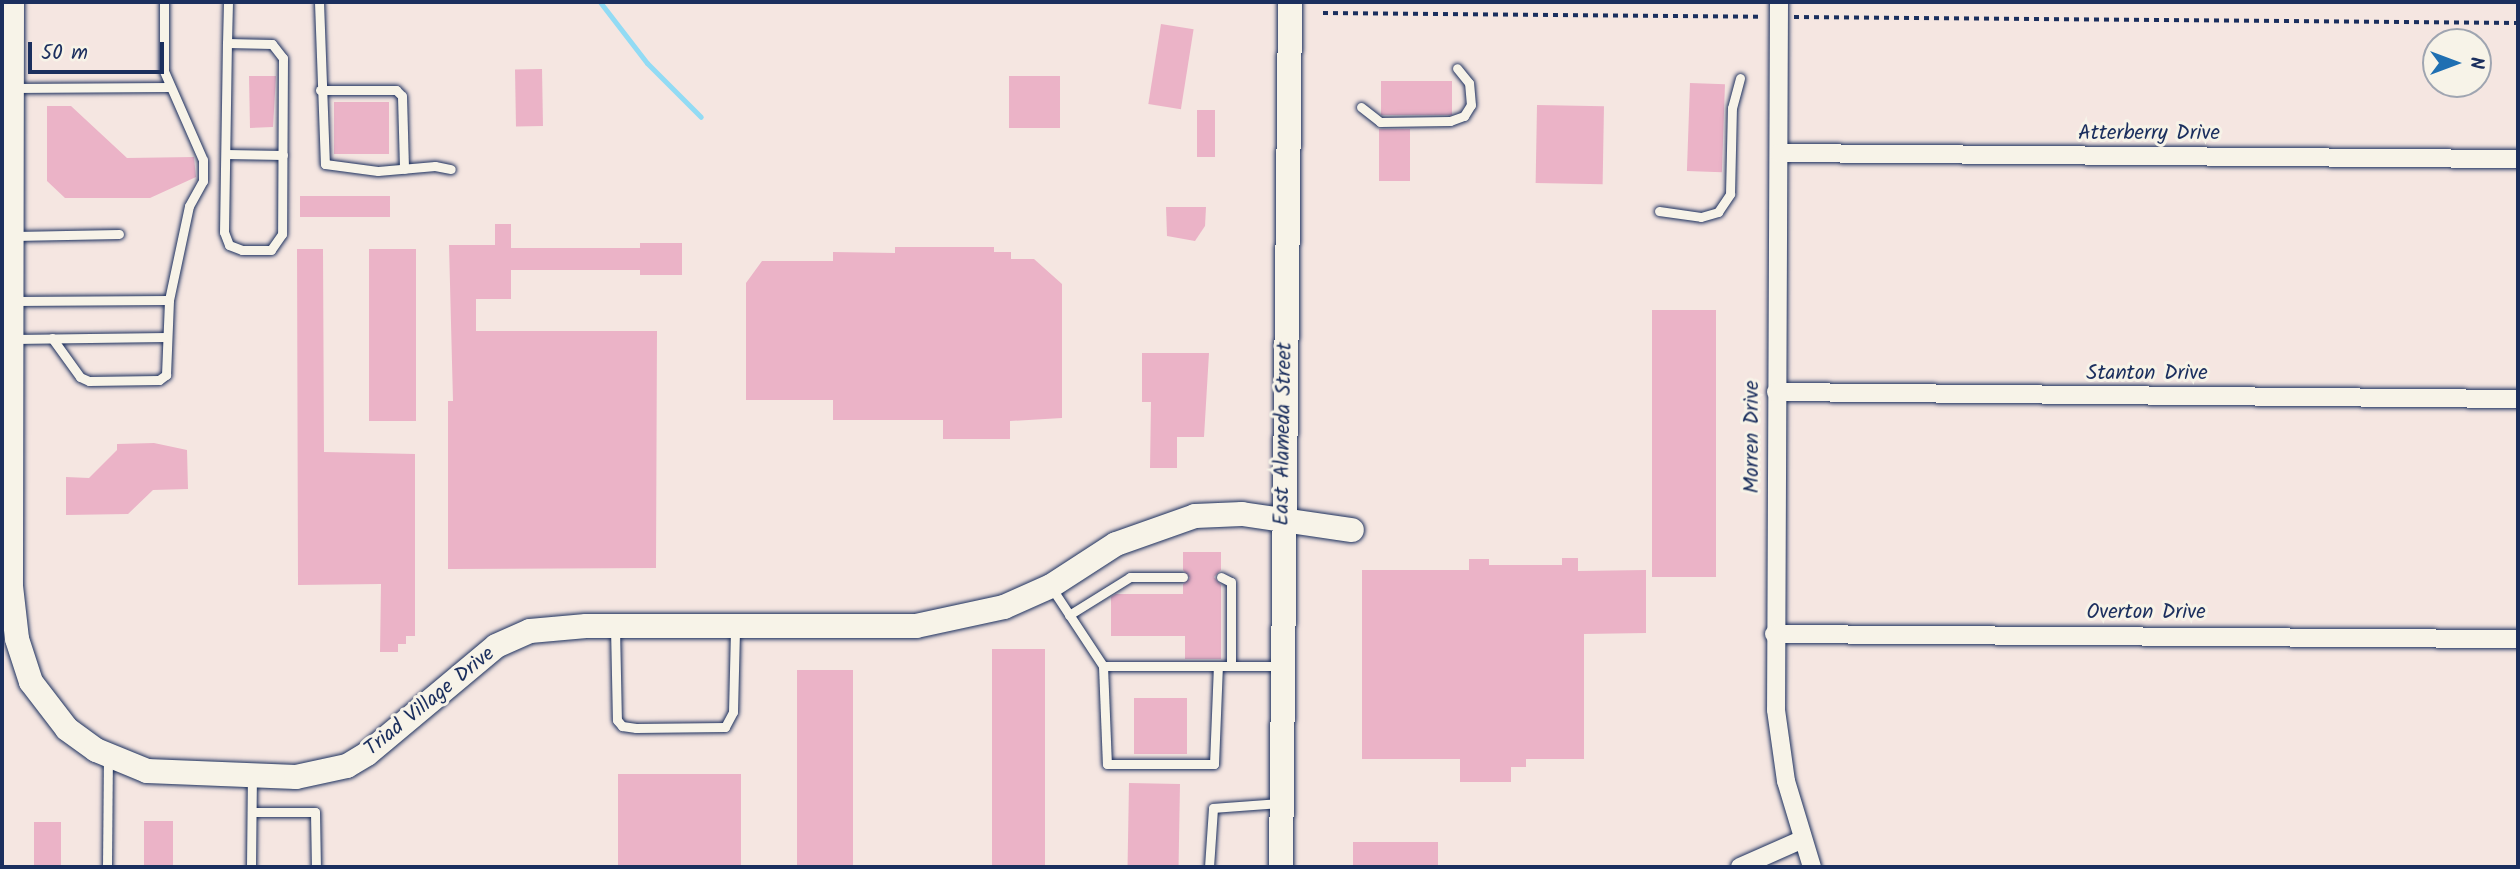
<!DOCTYPE html>
<html>
<head>
<meta charset="utf-8">
<style>
	body { margin:0 }
	#map { position:relative; width:2520px; height:869px; overflow:hidden; background:#f5e6e1; font-family:Kalam,sans-serif }
	div>[style] { position:absolute }
	[style*='--x'] { left:calc(var(--x)*1px); top:calc(var(--y)*1px); width:calc(var(--w)*1px); rotate:calc(var(--a)*1deg) }
	.stream>* { height:5px; margin:-2.5px; padding:0 2.5px; transform-origin:2.5px; border-radius:2.5px; background:#92dbf4 }
	.building>* { inset:0; background:#ebb3c7; transform-origin:0 0 }
	.path>* { height:3.5px; margin-top:-1.75px; transform-origin:0; background:repeating-linear-gradient(90deg,#1b2f5e 0 5px,transparent 0 10px) }
	.roads { filter:drop-shadow(0 0 2px #1b2f5e) drop-shadow(0 0 2px #1b2f5e) }
	.lane>* { height:9px; margin:-4.5px; padding:0 4.5px; transform-origin:4.5px; border-radius:4.5px; background:#f7f3e8 }
	.street>* { height:18px; margin:-9px; padding:0 9px; transform-origin:9px; border-radius:9px; background:#f7f3e8 }
	.secondary>* { height:24px; margin:-12px; padding:0 12px; transform-origin:12px; border-radius:12px; background:#f7f3e8 }
	span { translate:-50% -50%; white-space:nowrap; text-align:center; line-height:1.15; -webkit-text-stroke:6px #f7f3e8; paint-order:stroke }
	.street-label { font-size:21px; color:#1b2f5e }
	.frame { position:absolute; inset:0; border:4px solid #1b2f5e; pointer-events:none }
	.north { position:absolute; left:2422px; top:28px; width:70px; height:70px; box-sizing:border-box; background:#f7f3e8; border:2px solid #9fa5b1; border-radius:50%; rotate:90deg; font-size:19px; font-weight:700; line-height:28px; text-align:center; color:#1b2f5e }
	.north::after { content:''; display:block; margin:auto; width:24px; height:32px; background:#1f6fb2; clip-path:polygon(50% 0,100% 100%,50% 72%,0 100%) }
	.scale { position:absolute; left:28px; top:42px; width:136px; height:32px; box-sizing:border-box; border:4px solid #1b2f5e; border-top:0; padding-left:9px; font-size:21px; line-height:24px; white-space:nowrap; color:#1b2f5e; -webkit-text-stroke:5px #f7f3e8; paint-order:stroke }
</style>
</head>
<body>
<div id="map">
	<div class="stream">
		<div style="--x:600;--y:2;--w:77;--a:52.4"></div>
		<div style="--x:647;--y:63;--w:76;--a:45"></div>
	</div>
	<div class="building">
		<div style="left:1161px;top:24px;width:33px;height:81px;rotate:9deg"></div>
		<div style="left:542px;top:69px;width:57px;height:27px;rotate:89deg"></div>
		<div style="clip-path:polygon(249px 76px,276px 76px,273px 127px,250px 128px)"></div>
		<div style="left:1009px;top:76px;width:51px;height:52px"></div>
		<div style="left:1381px;top:81px;width:71px;height:34px"></div>
		<div style="left:1690px;top:83px;width:35px;height:88px;rotate:2deg"></div>
		<div style="left:334px;top:102px;width:55px;height:52px"></div>
		<div style="left:1537px;top:105px;width:67px;height:78px;rotate:1deg"></div>
		<div style="clip-path:polygon(47px 106px,71px 106px,127px 158px,194px 157px,196px 177px,150px 198px,65px 198px,47px 181px)"></div>
		<div style="left:1197px;top:110px;width:18px;height:47px"></div>
		<div style="left:1379px;top:129px;width:31px;height:52px"></div>
		<div style="left:300px;top:196px;width:90px;height:21px"></div>
		<div style="clip-path:polygon(1166px 207px,1206px 207px,1205px 226px,1195px 241px,1167px 236px)"></div>
		<div style="clip-path:polygon(495px 224px,511px 224px,511px 248px,640px 248px,640px 243px,682px 243px,682px 275px,640px 275px,640px 270px,511px 270px,511px 299px,476px 299px,476px 331px,657px 331px,656px 568px,448px 569px,448px 401px,453px 401px,449px 245px,495px 245px)"></div>
		<div style="clip-path:polygon(895px 247px,994px 247px,994px 252px,1011px 252px,1011px 259px,1034px 259px,1062px 284px,1062px 418px,1010px 421px,1010px 439px,943px 439px,943px 420px,833px 420px,833px 400px,746px 400px,746px 283px,762px 261px,833px 261px,833px 252px,895px 253px)"></div>
		<div style="clip-path:polygon(297px 249px,323px 249px,324px 452px,415px 454px,415px 636px,406px 636px,406px 644px,398px 644px,398px 652px,380px 652px,381px 584px,298px 585px)"></div>
		<div style="left:369px;top:249px;width:47px;height:172px"></div>
		<div style="left:1652px;top:310px;width:64px;height:267px"></div>
		<div style="clip-path:polygon(1142px 353px,1209px 353px,1204px 437px,1177px 437px,1177px 468px,1150px 468px,1151px 402px,1142px 402px)"></div>
		<div style="clip-path:polygon(154px 443px,187px 450px,188px 489px,153px 490px,128px 514px,66px 515px,66px 477px,89px 478px,117px 450px,117px 444px)"></div>
		<div style="clip-path:polygon(1183px 552px,1221px 552px,1221px 570px,1214px 577px,1221px 585px,1221px 659px,1185px 659px,1185px 636px,1111px 636px,1111px 597px,1116px 594px,1183px 594px,1183px 584px,1190px 578px,1183px 570px)"></div>
		<div style="clip-path:polygon(1562px 558px,1578px 558px,1578px 571px,1646px 570px,1646px 633px,1584px 634px,1584px 759px,1526px 759px,1526px 767px,1511px 767px,1511px 782px,1460px 782px,1460px 759px,1362px 759px,1362px 570px,1469px 570px,1469px 559px,1489px 559px,1489px 565px,1562px 565px)"></div>
		<div style="left:992px;top:649px;width:53px;height:218px"></div>
		<div style="left:797px;top:670px;width:56px;height:197px"></div>
		<div style="left:1134px;top:698px;width:53px;height:56px"></div>
		<div style="left:618px;top:774px;width:123px;height:91px"></div>
		<div style="left:1129px;top:783px;width:51px;height:84px;rotate:1deg"></div>
		<div style="left:144px;top:821px;width:29px;height:46px"></div>
		<div style="left:34px;top:822px;width:27px;height:45px"></div>
		<div style="left:1438px;top:842px;width:25px;height:85px;rotate:90deg"></div>
	</div>
	<div class="path">
		<div style="--x:1323;--y:13;--w:439;--a:0.5"></div>
		<div style="--x:1794;--y:17;--w:724;--a:0.47"></div>
	</div>
	<div class="roads">
		<div class="lane">
			<div style="--x:319;--y:2;--w:162;--a:87.9"></div>
			<div style="--x:325;--y:164;--w:53;--a:7.5"></div>
			<div style="--x:378;--y:171;--w:57;--a:-5"></div>
			<div style="--x:435;--y:166;--w:16;--a:11"></div>
			<div style="--x:227;--y:43;--w:45;--a:1.3"></div>
			<div style="--x:272;--y:44;--w:18;--a:52"></div>
			<div style="--x:283;--y:58;--w:176;--a:90.3"></div>
			<div style="--x:282;--y:234;--w:19;--a:125"></div>
			<div style="--x:271;--y:250;--w:29;--a:180"></div>
			<div style="--x:242;--y:250;--w:14;--a:-159"></div>
			<div style="--x:229;--y:245;--w:14;--a:-111"></div>
			<div style="--x:224;--y:232;--w:189;--a:-89.1"></div>
			<div style="--x:227;--y:43;--w:41;--a:-88.6"></div>
			<div style="--x:13;--y:88;--w:156;--a:-0.4"></div>
			<div style="--x:320;--y:90;--w:76;--a:0"></div>
			<div style="--x:396;--y:90;--w:8;--a:45"></div>
			<div style="--x:402;--y:96;--w:73;--a:88.4"></div>
			<div style="--x:1361;--y:107;--w:24;--a:38"></div>
			<div style="--x:1380;--y:122;--w:70;--a:-0.8"></div>
			<div style="--x:1450;--y:121;--w:15;--a:-20"></div>
			<div style="--x:1464;--y:116;--w:13;--a:-58"></div>
			<div style="--x:1471;--y:105;--w:22;--a:-95"></div>
			<div style="--x:1469;--y:83;--w:19;--a:-129"></div>
			<div style="--x:226;--y:154;--w:57;--a:1"></div>
			<div style="--x:1659;--y:211;--w:42;--a:8.1"></div>
			<div style="--x:1701;--y:217;--w:18;--a:-16"></div>
			<div style="--x:1718;--y:212;--w:22;--a:-56"></div>
			<div style="--x:1730;--y:194;--w:86;--a:-88.7"></div>
			<div style="--x:1732;--y:108;--w:31;--a:-75"></div>
			<div style="--x:14;--y:236;--w:105;--a:-1.1"></div>
			<div style="--x:14;--y:301;--w:155;--a:-0.4"></div>
			<div style="--x:52;--y:338;--w:48;--a:54.3"></div>
			<div style="--x:80;--y:377;--w:10;--a:24"></div>
			<div style="--x:89;--y:381;--w:70;--a:-0.8"></div>
			<div style="--x:159;--y:380;--w:9;--a:-36"></div>
			<div style="--x:166;--y:375;--w:75;--a:-87.7"></div>
			<div style="--x:169;--y:300;--w:96;--a:-78"></div>
			<div style="--x:189;--y:206;--w:29;--a:-61"></div>
			<div style="--x:203;--y:181;--w:21;--a:-90"></div>
			<div style="--x:203;--y:160;--w:97;--a:-113.7"></div>
			<div style="--x:164;--y:71;--w:69;--a:-90"></div>
			<div style="--x:14;--y:339;--w:152;--a:-0.8"></div>
			<div style="--x:1221;--y:577;--w:11;--a:27"></div>
			<div style="--x:1231;--y:582;--w:84;--a:90"></div>
			<div style="--x:1051;--y:587;--w:95;--a:56.6"></div>
			<div style="--x:1103;--y:666;--w:178;--a:0"></div>
			<div style="--x:1069;--y:615;--w:72;--a:-31.9"></div>
			<div style="--x:1130;--y:577;--w:53;--a:0"></div>
			<div style="--x:615;--y:627;--w:93;--a:88.8"></div>
			<div style="--x:617;--y:720;--w:8;--a:50"></div>
			<div style="--x:622;--y:726;--w:14;--a:8"></div>
			<div style="--x:636;--y:728;--w:89;--a:-0.6"></div>
			<div style="--x:725;--y:727;--w:17;--a:-62"></div>
			<div style="--x:733;--y:712;--w:84;--a:-88.6"></div>
			<div style="--x:1103;--y:666;--w:98;--a:87.7"></div>
			<div style="--x:1107;--y:764;--w:107;--a:0"></div>
			<div style="--x:1214;--y:764;--w:98;--a:-87.7"></div>
			<div style="--x:252;--y:812;--w:63;--a:0"></div>
			<div style="--x:315;--y:812;--w:55;--a:89"></div>
			<div style="--x:107;--y:867;--w:110;--a:-89.5"></div>
			<div style="--x:251;--y:867;--w:90;--a:-89.4"></div>
			<div style="--x:1209;--y:867;--w:59;--a:-86.1"></div>
			<div style="--x:1213;--y:808;--w:66;--a:-4.3"></div>
		</div>
		<div class="street">
			<div style="--x:1779;--y:2;--w:708;--a:90.24"></div>
			<div style="--x:1776;--y:710;--w:72;--a:82"></div>
			<div style="--x:1786;--y:781;--w:90;--a:73.2"></div>
			<div style="--x:1779;--y:153;--w:739;--a:0.47"></div>
			<div style="--x:1776;--y:392;--w:742;--a:0.54"></div>
			<div style="--x:1774;--y:634;--w:744;--a:0.39"></div>
			<div style="--x:1740;--y:867;--w:67;--a:-23.9"></div>
		</div>
		<div class="secondary">
			<div style="--x:12;--y:2;--w:584;--a:90.1"></div>
			<div style="--x:11;--y:586;--w:53;--a:83.5"></div>
			<div style="--x:17;--y:639;--w:45;--a:72"></div>
			<div style="--x:31;--y:682;--w:59;--a:52.5"></div>
			<div style="--x:67;--y:729;--w:36;--a:36"></div>
			<div style="--x:96;--y:750;--w:55;--a:22.4"></div>
			<div style="--x:147;--y:771;--w:149;--a:2.3"></div>
			<div style="--x:296;--y:777;--w:52;--a:-12.2"></div>
			<div style="--x:347;--y:766;--w:23;--a:-31"></div>
			<div style="--x:367;--y:754;--w:168;--a:-39.9"></div>
			<div style="--x:496;--y:646;--w:37;--a:-24"></div>
			<div style="--x:530;--y:631;--w:56;--a:-5.1"></div>
			<div style="--x:586;--y:626;--w:330;--a:0"></div>
			<div style="--x:916;--y:626;--w:90;--a:-12.2"></div>
			<div style="--x:1004;--y:607;--w:51;--a:-24.1"></div>
			<div style="--x:1051;--y:586;--w:77;--a:-32.9"></div>
			<div style="--x:1116;--y:544;--w:84;--a:-19.5"></div>
			<div style="--x:1195;--y:516;--w:47;--a:-2.4"></div>
			<div style="--x:1242;--y:514;--w:111;--a:8.3"></div>
			<div style="--x:1281;--y:867;--w:865;--a:-89.4"></div>
		</div>
	</div>
	<div class="street-label">
		<span style="left:2149px;top:134px">Atterberry Drive</span>
		<span style="left:2147px;top:374px">Stanton Drive</span>
		<span style="left:1284px;top:434px;rotate:-89deg">East Alameda Street</span>
		<span style="left:1753px;top:437px;rotate:-90deg">Morren Drive</span>
		<span style="left:2146px;top:613px">Overton Drive</span>
		<span style="left:430px;top:702px;rotate:-39deg">Triad Village Drive</span>
	</div>
	<div class="frame"></div>
	<div class="north">N</div>
	<div class="scale">50 m</div>
</div>
</body>
</html>
